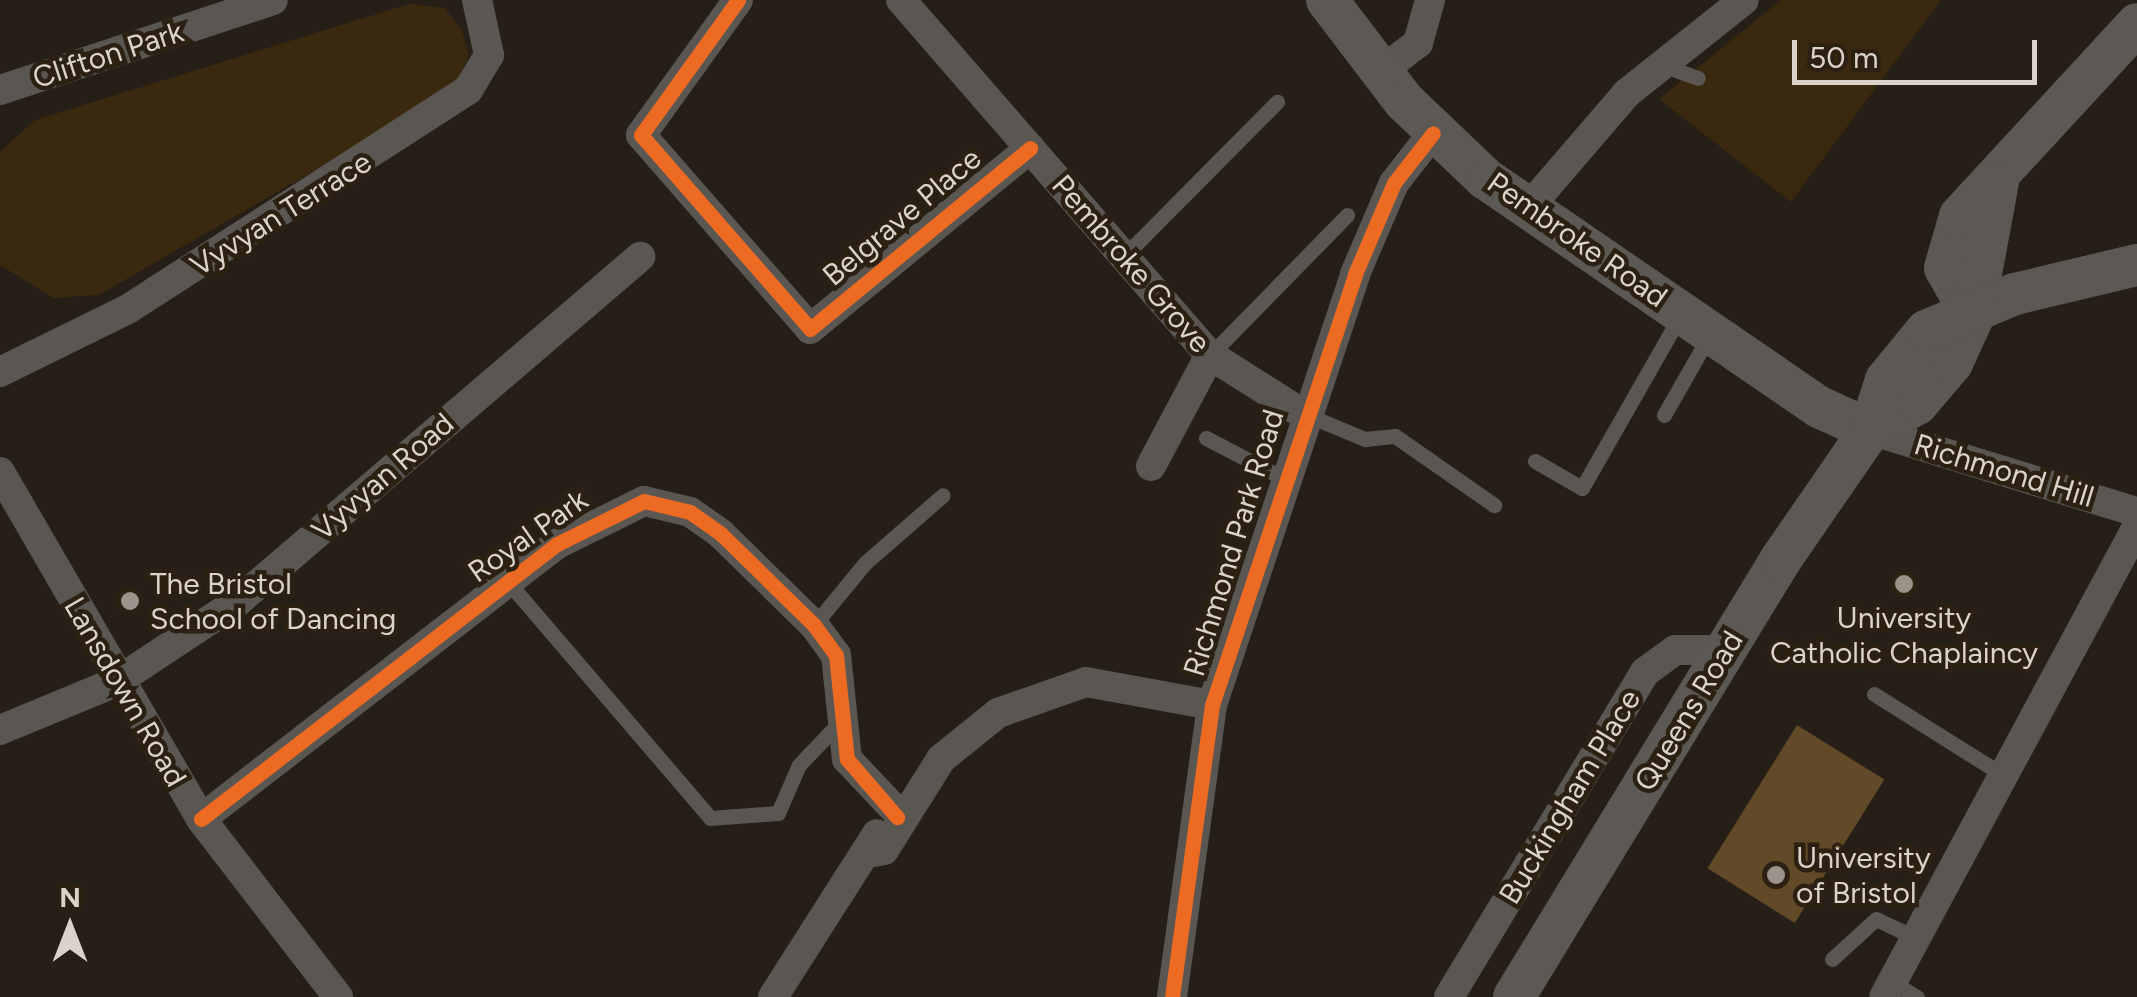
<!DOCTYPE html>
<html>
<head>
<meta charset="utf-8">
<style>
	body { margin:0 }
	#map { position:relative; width:2137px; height:997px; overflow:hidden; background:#251f17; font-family:Figtree,sans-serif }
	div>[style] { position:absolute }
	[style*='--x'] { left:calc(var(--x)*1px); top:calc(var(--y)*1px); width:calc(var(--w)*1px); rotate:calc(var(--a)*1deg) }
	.green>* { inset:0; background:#3a280f }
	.water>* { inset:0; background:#624928; transform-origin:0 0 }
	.lane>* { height:15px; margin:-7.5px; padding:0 7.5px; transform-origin:7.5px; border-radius:7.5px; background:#5a5652 }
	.street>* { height:30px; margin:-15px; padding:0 15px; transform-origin:15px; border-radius:15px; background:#5a5652 }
	.secondary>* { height:42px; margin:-21px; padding:0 21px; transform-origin:21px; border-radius:21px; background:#5c5853 }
	.cycleway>* { height:15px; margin:-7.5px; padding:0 7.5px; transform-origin:7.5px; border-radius:7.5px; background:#ed6a23 }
	.dots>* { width:28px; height:28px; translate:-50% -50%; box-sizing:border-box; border:5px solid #2b2011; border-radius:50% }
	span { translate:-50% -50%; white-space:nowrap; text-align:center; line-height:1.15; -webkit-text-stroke:9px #2b2011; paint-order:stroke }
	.street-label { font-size:30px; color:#dbd3ca }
	.poi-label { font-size:30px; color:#dbd3ca }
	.left { translate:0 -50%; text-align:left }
	.north { position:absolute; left:20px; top:877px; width:100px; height:100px; -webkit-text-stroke:8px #2b2011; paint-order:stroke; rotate:0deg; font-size:28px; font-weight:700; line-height:40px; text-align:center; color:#dbd3ca }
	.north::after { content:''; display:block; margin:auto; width:35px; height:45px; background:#dbd3ca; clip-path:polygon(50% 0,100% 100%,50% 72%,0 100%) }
	.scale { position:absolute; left:1792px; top:40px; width:245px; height:45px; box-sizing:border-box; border:5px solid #dbd3ca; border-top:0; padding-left:12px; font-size:30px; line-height:35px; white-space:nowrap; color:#dbd3ca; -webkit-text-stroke:8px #2b2011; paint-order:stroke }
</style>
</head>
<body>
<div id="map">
	<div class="green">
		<div style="clip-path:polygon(1781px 0,1941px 0,1791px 202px,1659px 99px)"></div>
		<div style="clip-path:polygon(409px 4px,445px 8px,462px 31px,469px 56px,452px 91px,99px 295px,53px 298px,0 265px,0 152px,35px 120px)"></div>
	</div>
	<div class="water">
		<div style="left:1797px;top:725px;width:103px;height:169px;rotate:32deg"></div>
	</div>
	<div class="lane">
		<div style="--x:1662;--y:65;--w:38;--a:20"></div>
		<div style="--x:1125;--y:255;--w:216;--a:-45.2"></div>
		<div style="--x:1210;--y:355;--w:196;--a:-45.6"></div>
		<div style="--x:1307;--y:415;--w:63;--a:22.5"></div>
		<div style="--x:1365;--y:439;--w:30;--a:-6"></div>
		<div style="--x:1395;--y:436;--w:121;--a:34.9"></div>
		<div style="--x:1664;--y:415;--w:91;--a:-60.3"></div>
		<div style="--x:1206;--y:438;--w:87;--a:27.5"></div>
		<div style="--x:1535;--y:461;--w:54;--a:29.9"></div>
		<div style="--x:1582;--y:488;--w:198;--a:-60.3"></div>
		<div style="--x:508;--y:582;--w:311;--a:49.4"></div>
		<div style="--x:710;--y:818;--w:68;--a:-4.2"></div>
		<div style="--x:778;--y:813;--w:52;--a:-66.4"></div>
		<div style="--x:799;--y:765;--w:59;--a:-46.4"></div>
		<div style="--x:814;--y:625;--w:80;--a:-50.6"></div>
		<div style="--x:865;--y:563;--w:103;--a:-41.1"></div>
		<div style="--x:1874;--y:694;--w:152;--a:32.1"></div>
		<div style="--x:1832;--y:959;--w:59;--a:-42.3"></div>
		<div style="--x:1876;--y:919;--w:44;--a:25.4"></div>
		<div style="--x:1892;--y:982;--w:29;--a:31"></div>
	</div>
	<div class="street">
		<div style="--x:738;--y:0;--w:166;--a:125.7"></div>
		<div style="--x:641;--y:135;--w:257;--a:48.9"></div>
		<div style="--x:810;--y:329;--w:285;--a:-39.4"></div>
		<div style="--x:901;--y:0;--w:471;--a:49"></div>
		<div style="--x:1210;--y:355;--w:110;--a:32.4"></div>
		<div style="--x:1380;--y:72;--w:48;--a:-37.3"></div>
		<div style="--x:1418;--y:43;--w:45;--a:-74.4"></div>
		<div style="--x:0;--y:90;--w:287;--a:-18.2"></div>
		<div style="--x:1529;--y:207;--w:150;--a:-49.3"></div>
		<div style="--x:1627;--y:93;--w:149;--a:-38.5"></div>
		<div style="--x:0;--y:372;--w:143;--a:-26.2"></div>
		<div style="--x:128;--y:309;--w:404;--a:-32.8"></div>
		<div style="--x:468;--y:90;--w:41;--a:-59"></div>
		<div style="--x:489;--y:55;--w:56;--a:-102.3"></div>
		<div style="--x:1870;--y:430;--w:279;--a:17.1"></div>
		<div style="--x:1151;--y:466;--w:126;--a:-62"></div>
		<div style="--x:0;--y:472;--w:401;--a:59.9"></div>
		<div style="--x:201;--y:819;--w:225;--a:52.4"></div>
		<div style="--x:0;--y:730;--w:126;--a:-22.5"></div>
		<div style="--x:116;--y:682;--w:145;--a:-33.5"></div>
		<div style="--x:237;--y:602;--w:531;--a:-40.57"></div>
		<div style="--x:201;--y:819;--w:450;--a:-37.7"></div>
		<div style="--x:557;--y:544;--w:97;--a:-26.3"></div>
		<div style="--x:644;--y:501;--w:47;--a:13.4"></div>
		<div style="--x:690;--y:512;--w:38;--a:35"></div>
		<div style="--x:721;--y:534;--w:130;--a:44.4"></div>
		<div style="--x:814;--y:625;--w:37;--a:54"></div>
		<div style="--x:836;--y:655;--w:105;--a:84"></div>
		<div style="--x:847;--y:759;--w:76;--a:46.6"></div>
		<div style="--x:874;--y:852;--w:10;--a:-11"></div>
		<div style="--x:884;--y:850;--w:107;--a:-57.9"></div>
		<div style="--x:941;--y:759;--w:73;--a:-38.9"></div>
		<div style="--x:998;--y:713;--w:93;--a:-19.4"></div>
		<div style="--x:1086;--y:682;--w:128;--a:10.3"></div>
		<div style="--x:773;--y:997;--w:193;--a:-57.5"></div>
		<div style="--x:1172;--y:997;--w:295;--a:-82.2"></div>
		<div style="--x:1212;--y:705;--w:454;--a:-71.6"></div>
		<div style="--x:1355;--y:274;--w:99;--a:-66.8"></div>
		<div style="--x:1394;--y:183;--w:63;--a:-52"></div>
		<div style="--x:1449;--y:997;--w:380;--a:-58.9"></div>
		<div style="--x:1645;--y:672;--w:37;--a:-36"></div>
		<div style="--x:1675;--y:650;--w:52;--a:0"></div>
		<div style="--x:1884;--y:997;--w:534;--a:-61.71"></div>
	</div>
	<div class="secondary">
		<div style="--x:1327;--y:0;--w:127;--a:52.7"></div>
		<div style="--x:1404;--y:101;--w:113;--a:43.6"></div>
		<div style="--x:1486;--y:179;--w:404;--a:34.4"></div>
		<div style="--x:1819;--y:407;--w:56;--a:24.3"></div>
		<div style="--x:1973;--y:317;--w:56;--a:-119.7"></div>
		<div style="--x:1945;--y:268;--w:54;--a:-73.9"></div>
		<div style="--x:1960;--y:216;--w:261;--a:-47.3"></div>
		<div style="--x:1870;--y:430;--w:54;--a:-29"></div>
		<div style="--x:1917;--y:404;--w:54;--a:-49.5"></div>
		<div style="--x:1952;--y:363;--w:51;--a:-65.5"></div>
		<div style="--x:1973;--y:317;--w:137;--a:-79.5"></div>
		<div style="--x:1514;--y:997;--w:513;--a:-58.63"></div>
		<div style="--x:1781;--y:559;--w:157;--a:-55.4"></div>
		<div style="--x:1870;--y:430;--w:52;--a:-72.3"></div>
		<div style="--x:1886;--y:380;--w:63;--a:-50.8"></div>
		<div style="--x:1926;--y:331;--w:96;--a:-22.6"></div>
		<div style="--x:2015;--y:294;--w:125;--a:-13.4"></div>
	</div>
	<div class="cycleway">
		<div style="--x:738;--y:0;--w:166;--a:125.7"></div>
		<div style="--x:641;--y:135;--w:257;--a:48.9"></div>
		<div style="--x:810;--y:329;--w:285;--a:-39.4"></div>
		<div style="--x:201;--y:819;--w:450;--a:-37.7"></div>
		<div style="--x:557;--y:544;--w:97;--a:-26.3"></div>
		<div style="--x:644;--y:501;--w:47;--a:13.4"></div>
		<div style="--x:690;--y:512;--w:38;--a:35"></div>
		<div style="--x:721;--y:534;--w:130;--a:44.4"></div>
		<div style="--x:814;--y:625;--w:37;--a:54"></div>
		<div style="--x:836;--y:655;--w:105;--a:84"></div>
		<div style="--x:847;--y:759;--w:77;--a:49.2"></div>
		<div style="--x:1172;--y:997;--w:295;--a:-82.2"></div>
		<div style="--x:1212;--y:705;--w:454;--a:-71.6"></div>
		<div style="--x:1355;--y:274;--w:99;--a:-66.8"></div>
		<div style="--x:1394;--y:183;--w:63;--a:-52"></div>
	</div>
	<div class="dots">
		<div style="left:1904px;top:584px;background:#9b948b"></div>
		<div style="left:130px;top:601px;background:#9b948b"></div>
		<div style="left:1776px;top:875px;background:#9b948b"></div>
	</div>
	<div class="street-label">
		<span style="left:108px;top:55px;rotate:-18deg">Clifton Park</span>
		<span style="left:281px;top:214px;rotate:-32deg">Vyvyan Terrace</span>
		<span style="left:902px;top:217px;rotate:-40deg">Belgrave Place</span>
		<span style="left:1577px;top:240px;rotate:35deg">Pembroke Road</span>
		<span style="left:1131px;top:264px;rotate:49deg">Pembroke Grove</span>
		<span style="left:2004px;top:471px;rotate:17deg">Richmond Hill</span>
		<span style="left:383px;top:477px;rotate:-41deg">Vyvyan Road</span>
		<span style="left:528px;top:536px;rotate:-35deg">Royal Park</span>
		<span style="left:1234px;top:543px;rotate:-73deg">Richmond Park Road</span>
		<span style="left:125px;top:692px;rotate:60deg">Lansdown Road</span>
		<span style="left:1689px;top:711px;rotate:-59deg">Queens Road</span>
		<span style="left:1570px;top:797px;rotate:-59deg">Buckingham Place</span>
	</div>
	<div class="poi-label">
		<span class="left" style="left:150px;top:601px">The Bristol<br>School of Dancing</span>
		<span style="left:1904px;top:635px">University<br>Catholic Chaplaincy</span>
		<span class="left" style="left:1796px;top:875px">University<br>of Bristol</span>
	</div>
	<div class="north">N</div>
	<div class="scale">50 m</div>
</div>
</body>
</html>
